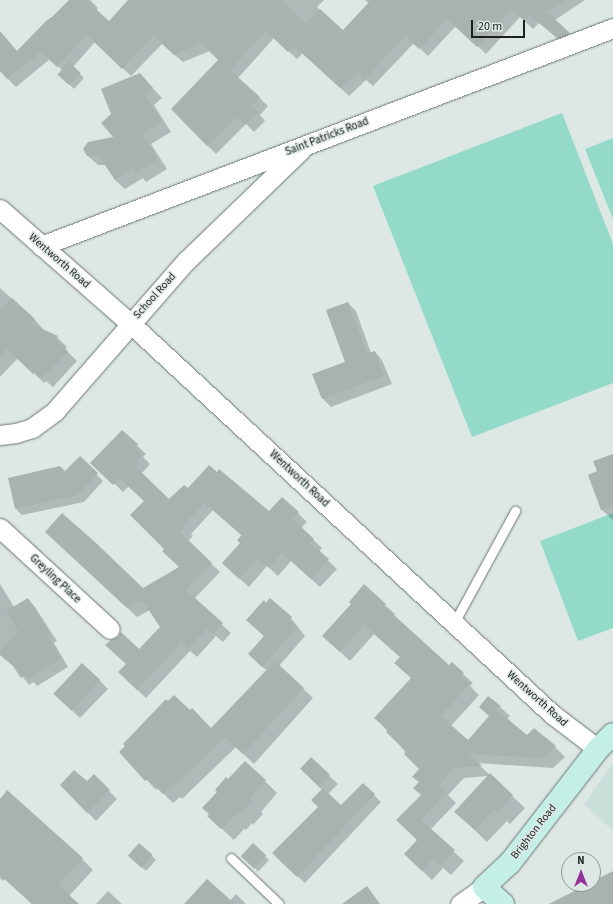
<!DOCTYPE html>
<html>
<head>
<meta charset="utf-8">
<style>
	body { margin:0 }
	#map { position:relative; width:613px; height:904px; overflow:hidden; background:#dde8e5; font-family:"Source Sans 3",sans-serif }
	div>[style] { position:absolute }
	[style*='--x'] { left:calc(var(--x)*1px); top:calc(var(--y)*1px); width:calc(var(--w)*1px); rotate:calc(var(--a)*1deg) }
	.built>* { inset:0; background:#cadfd9 }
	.green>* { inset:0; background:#93dac8 }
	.shadow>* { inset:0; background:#0003; transform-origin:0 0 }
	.building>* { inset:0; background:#a8b3af; transform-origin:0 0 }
	.roads { filter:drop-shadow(0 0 1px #6b7572) drop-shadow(0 0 1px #6b7572) }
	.lane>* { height:9px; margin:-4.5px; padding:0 4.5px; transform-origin:4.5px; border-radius:4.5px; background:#fff }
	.street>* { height:19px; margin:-9.5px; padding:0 9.5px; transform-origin:9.5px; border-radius:9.5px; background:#fff }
	.secondary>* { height:22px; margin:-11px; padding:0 11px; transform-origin:11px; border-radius:11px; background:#c3efe6 }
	span { translate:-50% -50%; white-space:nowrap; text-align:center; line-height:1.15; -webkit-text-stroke:3px #dde8e5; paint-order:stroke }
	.street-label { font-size:11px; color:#1b1f1e }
	.north { position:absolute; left:561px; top:852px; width:40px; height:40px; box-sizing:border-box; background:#dde8e5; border:1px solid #8f9895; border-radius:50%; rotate:0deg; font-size:11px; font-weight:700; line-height:16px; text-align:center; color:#1b1f1e }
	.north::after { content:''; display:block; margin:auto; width:14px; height:18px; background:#953298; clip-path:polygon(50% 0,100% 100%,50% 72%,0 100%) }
	.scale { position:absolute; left:471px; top:20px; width:54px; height:18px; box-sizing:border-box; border:2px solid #1b1f1e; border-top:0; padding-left:5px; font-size:12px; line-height:14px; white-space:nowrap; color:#1b1f1e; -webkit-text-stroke:3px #dde8e5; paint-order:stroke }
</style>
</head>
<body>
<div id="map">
	<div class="built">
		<div style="clip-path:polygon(613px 763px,613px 831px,584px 804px)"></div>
	</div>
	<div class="green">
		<div style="clip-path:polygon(562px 113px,613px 244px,613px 383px,472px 437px,373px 186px)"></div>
		<div style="clip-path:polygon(613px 138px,613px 219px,585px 149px)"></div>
		<div style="clip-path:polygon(613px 513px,613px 628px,578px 641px,540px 541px)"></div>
	</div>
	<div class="shadow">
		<div style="clip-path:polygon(70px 0,90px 0,98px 8px,96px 10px,109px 22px,130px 0,324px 0,317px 7px,343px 32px,369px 4px,365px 0,585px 0,555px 20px,577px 41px,566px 45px,539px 23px,533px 29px,520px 17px,486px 54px,456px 26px,428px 56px,414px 43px,373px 86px,366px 80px,349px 96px,303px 53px,297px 59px,274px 38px,238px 78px,268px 106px,260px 115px,265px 121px,254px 132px,246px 124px,216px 154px,172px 109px,219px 60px,210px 51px,183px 62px,162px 44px,131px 76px,95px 42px,73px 67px,84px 78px,74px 89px,59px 74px,62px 70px,50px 59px,16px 87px,8px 79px,0 69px,0 32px,18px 52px)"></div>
		<div style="clip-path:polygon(149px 84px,162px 98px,154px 105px,171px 132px,151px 144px,167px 169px,146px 182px,143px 178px,125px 189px,115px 180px,106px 165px,98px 165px,88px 156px,115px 137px)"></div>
		<div style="clip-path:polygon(0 288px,35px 320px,44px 330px,43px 331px,57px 337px,67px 347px,65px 349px,77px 361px,53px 387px,46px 381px,44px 383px,18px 358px,0 377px)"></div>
		<div style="clip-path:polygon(348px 303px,356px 311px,371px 353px,375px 352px,382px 360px,392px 384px,331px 407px,323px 399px,314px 374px,346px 362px)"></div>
		<div style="clip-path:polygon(122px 431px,146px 454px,143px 457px,150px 464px,141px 474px,169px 500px,188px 490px,269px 512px,282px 498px,307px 522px,301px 528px,322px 548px,319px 552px,337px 569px,320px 587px,291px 561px,278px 576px,267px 566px,249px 587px,232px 572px,242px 536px,213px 510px,191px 534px,193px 536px,188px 541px,220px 572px,194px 599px,231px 633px,223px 642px,216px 636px,197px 657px,190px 651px,146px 698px,128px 681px,127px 664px,161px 628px,150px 610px,137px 617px,55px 540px,143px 589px,181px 568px,165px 549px,145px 501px,129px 486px,123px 492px,101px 471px)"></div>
		<div style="clip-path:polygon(613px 455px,613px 520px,602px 510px,598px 472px)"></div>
		<div style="clip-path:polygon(80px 458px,103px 481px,84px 502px,22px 515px,16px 509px,65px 473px)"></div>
		<div style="clip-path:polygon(0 584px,14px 607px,28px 599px,35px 607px,57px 641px,54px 643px,68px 667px,37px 686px,34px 682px,29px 685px,16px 668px,0 653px)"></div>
		<div style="clip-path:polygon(364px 586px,395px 614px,394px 616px,449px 666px,463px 674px,473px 683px,470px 686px,479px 695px,451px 726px,468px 741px,500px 707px,510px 716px,507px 719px,527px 737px,555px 747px,565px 757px,553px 768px,477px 763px,525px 808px,510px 824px,507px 821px,487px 842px,456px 812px,488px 776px,464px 778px,448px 795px,456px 803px,430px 830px,464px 861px,451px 875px,443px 868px,432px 880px,415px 864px,422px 795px,420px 769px,376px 718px,412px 679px,401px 658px,374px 634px,350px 661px,323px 636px,352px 604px)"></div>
		<div style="clip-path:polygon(291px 618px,305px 636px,279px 666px,313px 698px,254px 764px,236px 747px,182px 799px,180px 797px,173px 803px,158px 788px,156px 790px,121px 752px,211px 729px,267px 671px,257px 662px,265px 637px,247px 620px)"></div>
		<div style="clip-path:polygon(99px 680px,108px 689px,80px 718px,63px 702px)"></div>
		<div style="clip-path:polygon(311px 759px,338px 784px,328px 794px,341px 806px,363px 784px,381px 802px,305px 883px,280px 861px,319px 807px,322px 790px,309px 777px)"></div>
		<div style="clip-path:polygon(94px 776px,117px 799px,96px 821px,61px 785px,87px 783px)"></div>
		<div style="clip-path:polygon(228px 780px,265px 781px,277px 793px,261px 812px,263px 814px,253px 825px,252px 823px,246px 830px,244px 829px,234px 840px,221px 828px)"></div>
		<div style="clip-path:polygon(0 800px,82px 859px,93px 870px,69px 896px,77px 904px,32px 904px,5px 879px,3px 881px,0 878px)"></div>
		<div style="left:253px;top:845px;width:22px;height:16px;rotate:43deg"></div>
		<div style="clip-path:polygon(152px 856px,156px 860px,146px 871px,134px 860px)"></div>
		<div style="clip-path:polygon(108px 891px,122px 904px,96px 904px)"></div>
		<div style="clip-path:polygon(236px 894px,246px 904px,185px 904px,230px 901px)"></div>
	</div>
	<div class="building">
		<div style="clip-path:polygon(69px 0,86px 0,109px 21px,128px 0,281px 0,306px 23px,320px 9px,343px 30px,371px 0,565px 0,547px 12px,570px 33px,557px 38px,530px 15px,525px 21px,511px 9px,477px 47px,447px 19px,419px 49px,405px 36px,365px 79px,357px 73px,340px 88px,294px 46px,288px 52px,266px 31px,230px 70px,260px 97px,252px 106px,258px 112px,245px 125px,237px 117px,207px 146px,171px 109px,218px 60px,201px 43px,174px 55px,154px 36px,122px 69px,87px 35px,57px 67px,41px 52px,7px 79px,0 71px,0 31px,17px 51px,47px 20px,52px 17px)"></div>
		<div style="left:69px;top:62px;width:16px;height:17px;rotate:43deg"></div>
		<div style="clip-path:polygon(140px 73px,153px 88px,145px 95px,162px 122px,142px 134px,158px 159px,136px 173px,133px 168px,115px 180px,99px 156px,87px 156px,83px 149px,88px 142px,113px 137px,101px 123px,111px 114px,101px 89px)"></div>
		<div style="clip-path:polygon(12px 298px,35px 319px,31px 324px,58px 336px,55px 339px,68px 351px,42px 378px,35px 372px,33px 374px,7px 349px,0 357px,0 311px)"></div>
		<div style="clip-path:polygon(348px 302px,367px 353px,375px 351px,384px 376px,322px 399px,312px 374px,345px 362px,326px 310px)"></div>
		<div style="clip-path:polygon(122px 430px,138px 444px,135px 448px,142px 455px,133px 464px,169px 499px,184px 485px,188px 488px,209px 465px,217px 472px,219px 469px,269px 511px,282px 497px,299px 512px,293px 519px,314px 539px,310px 543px,329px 559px,311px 579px,282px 553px,269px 568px,258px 558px,239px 579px,222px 563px,240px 543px,237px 540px,242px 535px,204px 503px,183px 525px,185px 527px,180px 532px,212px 563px,186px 590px,223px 623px,213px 634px,207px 628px,188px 649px,181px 643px,137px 690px,118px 672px,126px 664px,105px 645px,111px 640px,118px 637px,121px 632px,139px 649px,160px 627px,142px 600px,127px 608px,45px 532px,62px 513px,96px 543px,143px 588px,179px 567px,162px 551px,164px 549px,130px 515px,144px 501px,119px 478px,113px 485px,90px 463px)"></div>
		<div style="clip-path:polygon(613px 454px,613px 506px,601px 510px,588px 475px,597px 471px,593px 461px)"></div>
		<div style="clip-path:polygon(80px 456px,98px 473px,77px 495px,15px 509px,8px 478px,60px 466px,65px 471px)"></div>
		<div style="clip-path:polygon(364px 584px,386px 604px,384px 606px,449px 665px,452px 662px,464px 673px,461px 676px,470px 684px,441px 716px,468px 740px,489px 716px,479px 707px,488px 696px,501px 706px,497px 710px,527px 735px,534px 728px,556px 746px,543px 758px,468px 754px,482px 766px,454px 768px,439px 785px,447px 792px,421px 820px,455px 850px,441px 866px,433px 859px,422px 871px,404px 854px,417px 840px,396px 820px,421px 795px,413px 788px,419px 782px,412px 777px,419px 769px,404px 754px,406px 751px,386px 732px,388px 730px,374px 718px,411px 678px,394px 663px,400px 657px,364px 625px,340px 652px,322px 636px,351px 604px,349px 602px)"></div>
		<div style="clip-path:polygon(28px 598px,50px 633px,47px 635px,61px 659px,28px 678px,26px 675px,21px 678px,13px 666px,0 655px,0 650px,18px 631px,6px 611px)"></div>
		<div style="clip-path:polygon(270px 598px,292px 617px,289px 620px,298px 627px,262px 667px,248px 654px,264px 636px,246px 620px,264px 600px,266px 603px)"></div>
		<div style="clip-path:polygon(275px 661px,304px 688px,243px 754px,225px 738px,171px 789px,169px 787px,163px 794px,148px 779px,145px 781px,119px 752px,125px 746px,123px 744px,166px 699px,168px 701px,174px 695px,190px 710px,192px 708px,211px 728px)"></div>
		<div style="left:82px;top:663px;width:25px;height:42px;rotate:43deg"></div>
		<div style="left:311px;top:757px;width:26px;height:16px;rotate:43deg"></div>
		<div style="clip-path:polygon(245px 761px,266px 780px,250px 799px,252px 801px,241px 813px,239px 812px,233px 818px,232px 817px,221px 829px,207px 816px,209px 814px,202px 808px,217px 792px,215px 790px,226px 777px,228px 779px)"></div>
		<div style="clip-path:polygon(74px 770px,87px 781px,94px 774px,110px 790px,87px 813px,60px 785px)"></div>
		<div style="clip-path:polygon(490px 773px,513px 795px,498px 812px,494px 809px,475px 830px,454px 812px)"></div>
		<div style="clip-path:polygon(363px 783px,375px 794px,297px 877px,272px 853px,318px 807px,311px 800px,323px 788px,341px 805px)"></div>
		<div style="clip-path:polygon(7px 790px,83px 858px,58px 885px,79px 904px,32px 904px,0 875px,0 799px)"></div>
		<div style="left:139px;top:843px;width:18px;height:17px;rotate:41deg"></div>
		<div style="left:253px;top:843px;width:18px;height:18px;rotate:43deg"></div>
		<div style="clip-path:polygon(613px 871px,613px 904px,549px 904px,588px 884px,593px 884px,593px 881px)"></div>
		<div style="clip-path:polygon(207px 879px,235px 904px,184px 904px)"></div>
		<div style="clip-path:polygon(367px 886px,380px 904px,342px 904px)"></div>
	</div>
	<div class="roads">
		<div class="lane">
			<div style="--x:454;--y:623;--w:128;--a:-61.4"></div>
			<div style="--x:231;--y:858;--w:66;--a:43.8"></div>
		</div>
		<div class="street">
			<div style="--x:0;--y:209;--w:174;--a:41.3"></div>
			<div style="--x:131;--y:324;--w:574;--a:42.81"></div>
			<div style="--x:552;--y:714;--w:58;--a:37.3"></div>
			<div style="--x:41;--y:246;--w:612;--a:-20.86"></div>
			<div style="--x:0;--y:435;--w:16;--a:-7"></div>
			<div style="--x:16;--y:433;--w:17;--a:-17"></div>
			<div style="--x:32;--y:428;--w:29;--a:-36"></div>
			<div style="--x:55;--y:411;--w:199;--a:-48.9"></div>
			<div style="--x:186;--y:261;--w:160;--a:-44"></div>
			<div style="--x:0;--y:528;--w:149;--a:42.6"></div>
			<div style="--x:460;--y:904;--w:29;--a:-35"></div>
		</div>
		<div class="secondary">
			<div style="--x:503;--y:904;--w:25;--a:-138"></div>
			<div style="--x:484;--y:887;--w:35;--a:-43"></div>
			<div style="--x:510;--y:863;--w:144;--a:-52.3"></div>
			<div style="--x:598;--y:749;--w:21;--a:-45"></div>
		</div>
	</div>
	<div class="street-label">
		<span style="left:327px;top:137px;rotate:-21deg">Saint Patricks Road</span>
		<span style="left:59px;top:261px;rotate:41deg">Wentworth Road</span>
		<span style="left:155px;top:296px;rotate:-48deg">School Road</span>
		<span style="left:299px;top:479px;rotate:43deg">Wentworth Road</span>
		<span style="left:55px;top:579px;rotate:43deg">Greyling Place</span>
		<span style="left:537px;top:699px;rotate:42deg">Wentworth Road</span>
		<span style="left:534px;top:832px;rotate:-52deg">Brighton Road</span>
	</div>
	<div class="north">N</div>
	<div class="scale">20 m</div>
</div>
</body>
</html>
